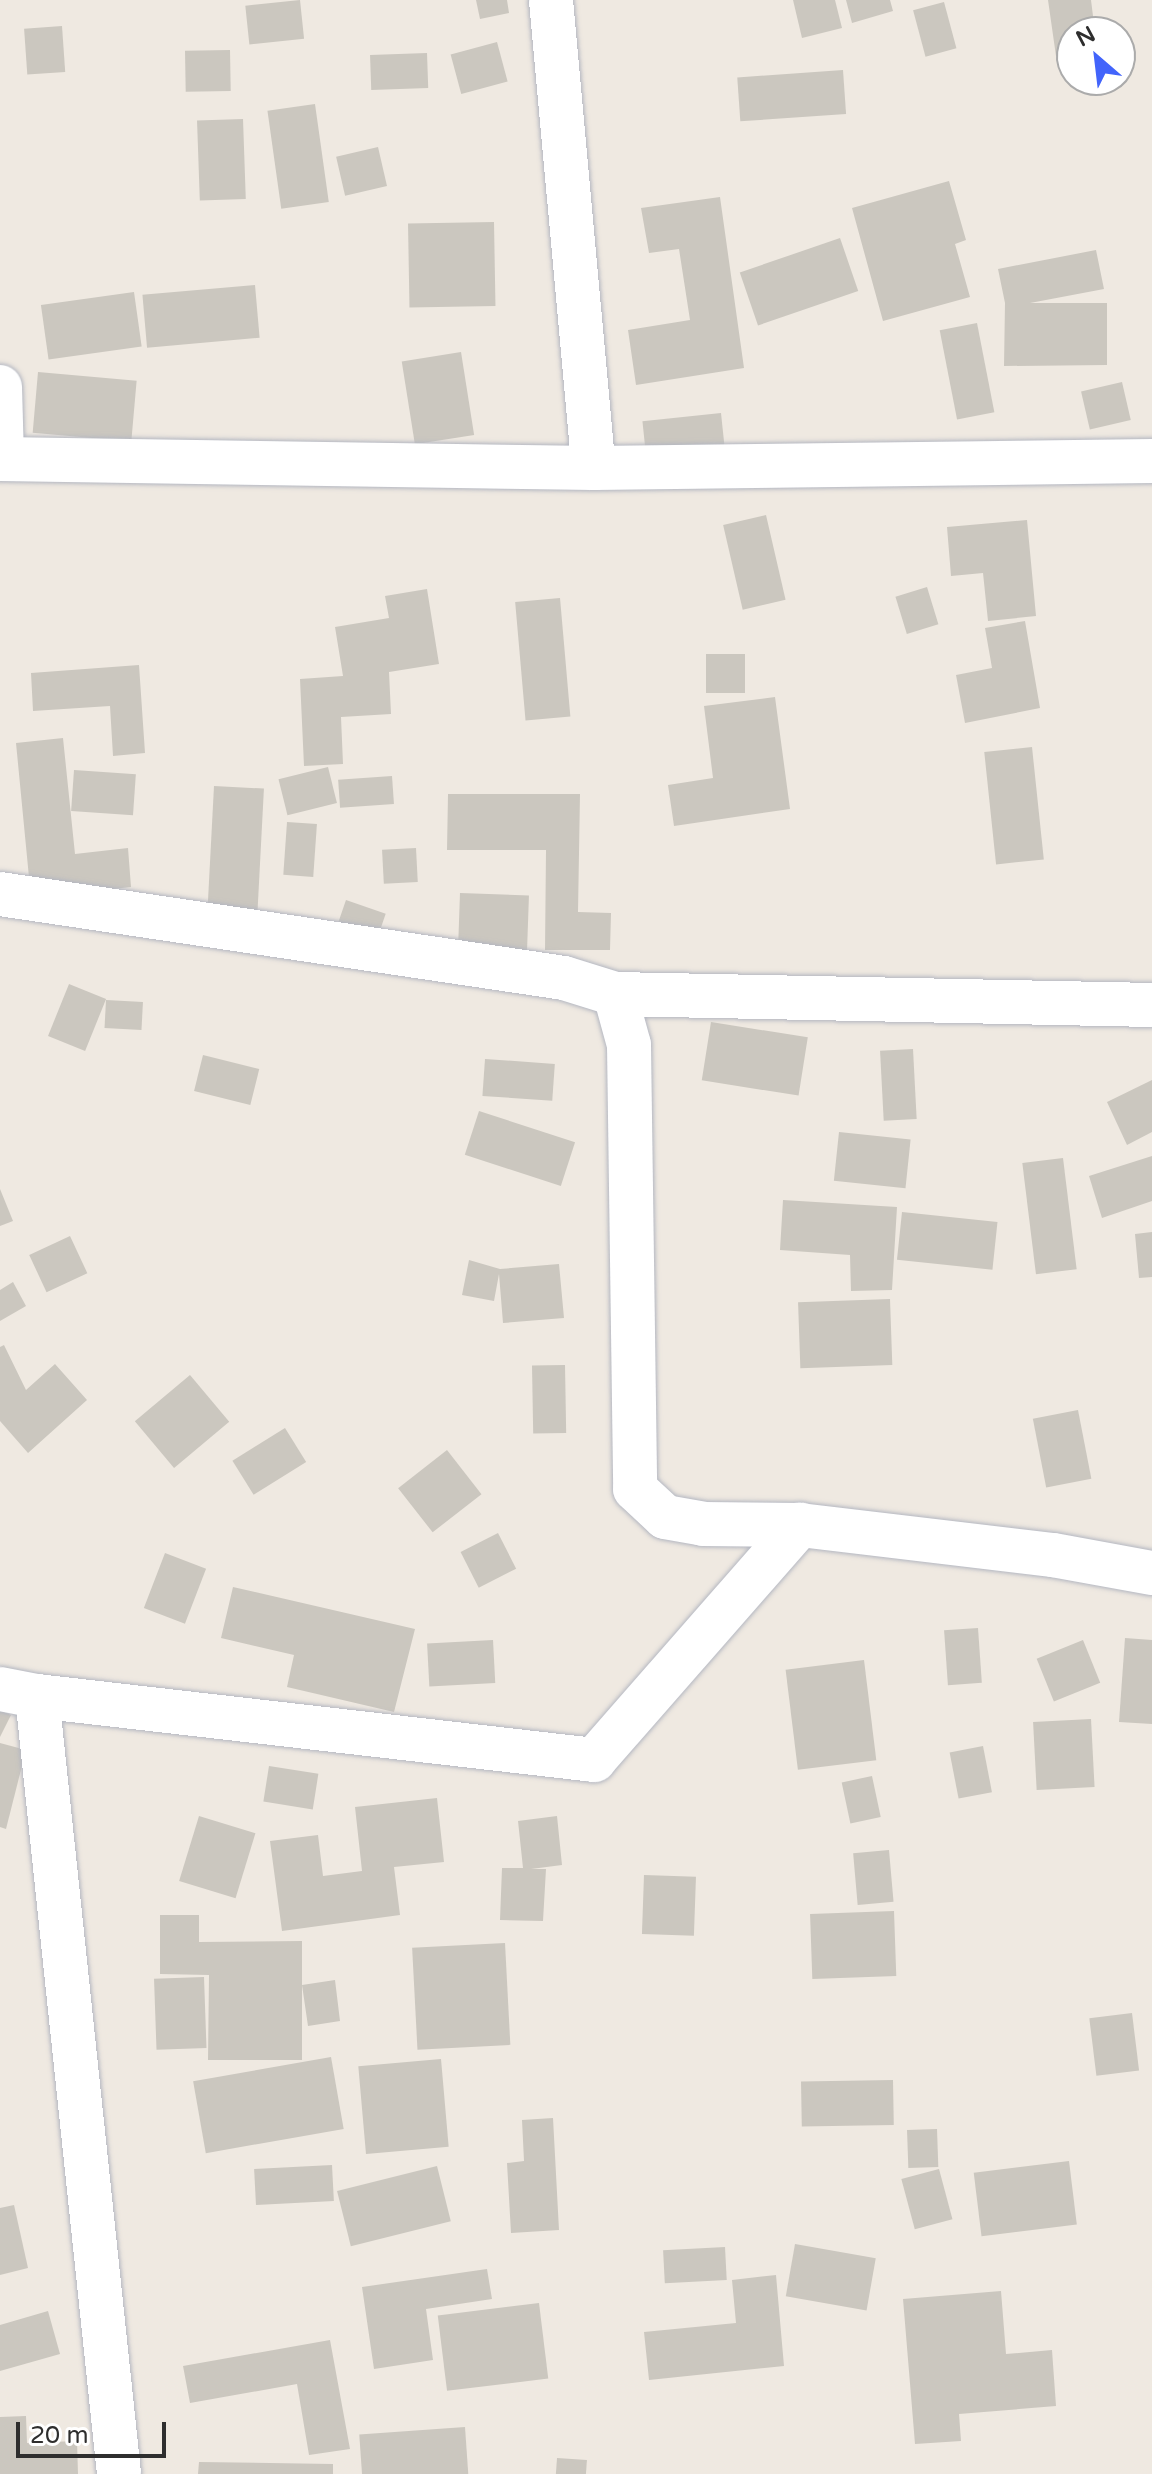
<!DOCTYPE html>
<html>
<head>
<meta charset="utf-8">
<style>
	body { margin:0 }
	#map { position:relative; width:1152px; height:2474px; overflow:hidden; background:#efe9e1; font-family:"Varela Round",sans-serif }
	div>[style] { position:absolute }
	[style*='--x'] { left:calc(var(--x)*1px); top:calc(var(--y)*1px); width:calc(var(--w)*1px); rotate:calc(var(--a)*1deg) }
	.building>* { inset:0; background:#cbc7bf; transform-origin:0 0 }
	.roads { filter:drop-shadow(0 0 2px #b4b7c1) drop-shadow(0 0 2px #b4b7c1) }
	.minor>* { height:44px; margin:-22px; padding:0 22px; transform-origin:22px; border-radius:22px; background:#fff }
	span { translate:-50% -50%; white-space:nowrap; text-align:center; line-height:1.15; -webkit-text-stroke:8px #fff; paint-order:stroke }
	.north { position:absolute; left:1056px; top:16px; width:80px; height:80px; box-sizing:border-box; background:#fff; border:2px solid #ababab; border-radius:50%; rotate:332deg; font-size:22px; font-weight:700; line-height:32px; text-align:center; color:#2e2e2e }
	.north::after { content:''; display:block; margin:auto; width:28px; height:36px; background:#4264fb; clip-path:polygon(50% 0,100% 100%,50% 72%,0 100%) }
	.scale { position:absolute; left:16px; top:2422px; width:150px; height:36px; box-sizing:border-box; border:4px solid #2e2e2e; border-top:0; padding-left:10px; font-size:24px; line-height:28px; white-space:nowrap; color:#2e2e2e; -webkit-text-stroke:6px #fff; paint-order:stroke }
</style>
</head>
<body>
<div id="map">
	<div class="building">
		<div style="left:300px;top:0;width:39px;height:55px;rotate:84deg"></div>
		<div style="clip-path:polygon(476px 0,507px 0,509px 13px,480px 19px)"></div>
		<div style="clip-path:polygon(793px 0,835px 0,842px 28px,802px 38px)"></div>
		<div style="clip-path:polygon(846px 0,890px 0,893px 11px,852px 23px)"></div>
		<div style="clip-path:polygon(1048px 0,1091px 0,1095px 32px,1072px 32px,1072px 53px,1056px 56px)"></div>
		<div style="left:944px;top:2px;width:48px;height:32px;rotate:75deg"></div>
		<div style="left:62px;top:26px;width:46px;height:38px;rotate:86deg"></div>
		<div style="left:497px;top:42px;width:41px;height:48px;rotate:75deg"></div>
		<div style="left:230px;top:50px;width:41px;height:45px;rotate:89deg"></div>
		<div style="left:427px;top:53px;width:35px;height:57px;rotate:88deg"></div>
		<div style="left:843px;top:70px;width:44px;height:106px;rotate:86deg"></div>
		<div style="left:315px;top:104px;width:99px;height:48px;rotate:82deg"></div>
		<div style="left:243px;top:119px;width:80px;height:46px;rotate:88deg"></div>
		<div style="left:378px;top:147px;width:40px;height:43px;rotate:77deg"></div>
		<div style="clip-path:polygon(949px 181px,966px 240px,955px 244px,970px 297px,883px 321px,852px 208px)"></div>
		<div style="clip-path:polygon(720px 197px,744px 368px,636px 385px,628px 330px,690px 320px,679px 249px,649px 253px,641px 208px)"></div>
		<div style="left:494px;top:222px;width:84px;height:86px;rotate:89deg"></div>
		<div style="left:840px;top:238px;width:56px;height:106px;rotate:71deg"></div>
		<div style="clip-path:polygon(1096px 250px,1104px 289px,1030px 303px,1107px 303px,1107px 365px,1004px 366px,1005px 303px,998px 269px)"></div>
		<div style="left:255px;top:285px;width:53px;height:113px;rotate:85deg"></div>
		<div style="left:134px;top:292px;width:55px;height:94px;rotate:82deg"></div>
		<div style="left:977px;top:323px;width:91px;height:38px;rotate:79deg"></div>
		<div style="left:461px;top:352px;width:84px;height:60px;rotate:81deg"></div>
		<div style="left:38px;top:372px;width:99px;height:61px;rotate:5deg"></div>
		<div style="left:1122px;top:382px;width:39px;height:42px;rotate:77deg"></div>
		<div style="left:721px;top:413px;width:39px;height:79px;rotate:84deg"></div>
		<div style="left:766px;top:515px;width:87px;height:44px;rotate:77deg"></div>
		<div style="clip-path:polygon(1027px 520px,1036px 616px,988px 621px,983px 573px,951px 576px,947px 527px)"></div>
		<div style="left:927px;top:587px;width:39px;height:33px;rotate:73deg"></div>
		<div style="clip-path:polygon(427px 589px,439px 664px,389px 672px,391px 714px,341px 717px,343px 764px,304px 766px,300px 679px,343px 676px,335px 627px,389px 618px,385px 596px)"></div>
		<div style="left:560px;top:598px;width:119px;height:45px;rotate:85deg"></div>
		<div style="clip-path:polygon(1025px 621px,1040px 708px,965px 723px,956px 675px,992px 668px,985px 628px)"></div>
		<div style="left:706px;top:654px;width:39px;height:39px"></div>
		<div style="clip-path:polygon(139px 665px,145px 753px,113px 756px,110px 706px,33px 711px,31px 673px)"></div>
		<div style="clip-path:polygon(775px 697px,790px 809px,674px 826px,668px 785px,713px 778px,704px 706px)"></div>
		<div style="clip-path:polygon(63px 738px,75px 854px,128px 848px,131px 887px,31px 898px,16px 743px)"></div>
		<div style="left:1032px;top:747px;width:113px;height:48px;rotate:84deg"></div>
		<div style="left:328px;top:767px;width:37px;height:51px;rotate:76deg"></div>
		<div style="left:74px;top:770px;width:62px;height:41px;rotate:4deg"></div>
		<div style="left:392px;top:776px;width:28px;height:54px;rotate:86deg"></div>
		<div style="left:214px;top:786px;width:50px;height:125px;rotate:3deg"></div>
		<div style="clip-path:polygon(448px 794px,580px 794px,578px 912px,611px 913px,610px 950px,545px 950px,546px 850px,447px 850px)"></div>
		<div style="left:287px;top:822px;width:30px;height:53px;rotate:4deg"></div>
		<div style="left:416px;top:848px;width:34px;height:34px;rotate:87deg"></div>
		<div style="left:460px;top:893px;width:69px;height:58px;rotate:2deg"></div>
		<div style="left:346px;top:900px;width:42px;height:31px;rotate:19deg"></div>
		<div style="left:69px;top:984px;width:40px;height:56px;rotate:22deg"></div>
		<div style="left:106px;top:1000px;width:37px;height:28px;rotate:3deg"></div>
		<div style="left:711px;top:1022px;width:98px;height:59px;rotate:9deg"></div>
		<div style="left:913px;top:1049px;width:70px;height:33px;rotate:87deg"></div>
		<div style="left:203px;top:1055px;width:58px;height:37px;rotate:14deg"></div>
		<div style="left:485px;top:1059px;width:70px;height:37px;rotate:4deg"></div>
		<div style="clip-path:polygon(1152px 1080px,1152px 1132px,1127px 1145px,1107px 1102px)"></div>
		<div style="left:479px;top:1111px;width:101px;height:46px;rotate:18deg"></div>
		<div style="left:839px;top:1132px;width:72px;height:49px;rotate:6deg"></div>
		<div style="clip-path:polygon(1152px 1156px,1152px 1201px,1102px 1218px,1089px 1176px)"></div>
		<div style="left:1063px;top:1158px;width:112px;height:41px;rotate:83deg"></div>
		<div style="clip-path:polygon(0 1189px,13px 1221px,0 1226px)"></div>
		<div style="clip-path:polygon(783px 1200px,897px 1207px,892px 1290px,851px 1291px,850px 1255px,780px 1250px)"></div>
		<div style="left:902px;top:1212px;width:96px;height:48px;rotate:6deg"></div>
		<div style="clip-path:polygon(1152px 1232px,1152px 1277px,1139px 1278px,1135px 1234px)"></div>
		<div style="left:70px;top:1236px;width:41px;height:45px;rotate:65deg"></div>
		<div style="clip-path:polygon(469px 1260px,500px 1269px,559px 1264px,564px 1318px,503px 1323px,499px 1274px,494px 1301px,462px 1295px)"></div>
		<div style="clip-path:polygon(13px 1282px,26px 1306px,0 1321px,0 1290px)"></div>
		<div style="left:890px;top:1299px;width:66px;height:92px;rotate:88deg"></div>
		<div style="clip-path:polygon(4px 1345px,26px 1390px,55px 1364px,87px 1400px,28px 1453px,0 1421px,0 1347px)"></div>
		<div style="left:565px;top:1365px;width:68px;height:33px;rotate:89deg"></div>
		<div style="left:190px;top:1375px;width:61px;height:72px;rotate:50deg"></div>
		<div style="left:1078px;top:1410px;width:70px;height:46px;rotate:79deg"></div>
		<div style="left:285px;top:1428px;width:40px;height:62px;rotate:58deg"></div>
		<div style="left:447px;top:1450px;width:56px;height:62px;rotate:52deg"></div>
		<div style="left:498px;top:1533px;width:40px;height:42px;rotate:63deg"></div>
		<div style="left:165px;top:1553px;width:44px;height:59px;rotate:21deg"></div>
		<div style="clip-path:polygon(233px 1587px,415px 1629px,394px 1712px,287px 1687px,294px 1655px,221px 1638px)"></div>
		<div style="left:978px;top:1628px;width:55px;height:34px;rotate:86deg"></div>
		<div style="clip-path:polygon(1125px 1638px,1152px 1640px,1152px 1724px,1119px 1722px)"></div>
		<div style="left:493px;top:1640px;width:43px;height:66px;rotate:87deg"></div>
		<div style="left:1083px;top:1640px;width:46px;height:50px;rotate:68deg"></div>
		<div style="left:864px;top:1660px;width:101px;height:79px;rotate:83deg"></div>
		<div style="clip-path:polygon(0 1710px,11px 1715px,0 1737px)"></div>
		<div style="left:1091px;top:1719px;width:68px;height:58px;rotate:87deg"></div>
		<div style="clip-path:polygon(0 1743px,26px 1750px,6px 1829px,0 1827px)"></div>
		<div style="left:983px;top:1746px;width:47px;height:34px;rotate:79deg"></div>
		<div style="left:269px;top:1766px;width:50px;height:36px;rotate:9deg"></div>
		<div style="left:872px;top:1776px;width:42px;height:31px;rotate:78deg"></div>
		<div style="clip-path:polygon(437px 1798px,444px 1862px,394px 1867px,400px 1915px,282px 1931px,270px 1841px,318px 1835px,323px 1876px,362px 1871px,355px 1807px)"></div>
		<div style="left:199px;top:1816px;width:59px;height:68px;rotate:17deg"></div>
		<div style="clip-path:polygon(557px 1816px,562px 1865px,531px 1869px,546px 1869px,543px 1921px,500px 1920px,502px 1868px,523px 1868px,518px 1821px)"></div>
		<div style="left:889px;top:1850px;width:52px;height:36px;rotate:85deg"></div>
		<div style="left:644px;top:1875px;width:52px;height:59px;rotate:2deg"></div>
		<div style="left:894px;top:1911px;width:65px;height:84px;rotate:88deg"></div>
		<div style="clip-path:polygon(160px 1915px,199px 1915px,199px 1942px,302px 1941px,302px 1985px,335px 1980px,340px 2021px,308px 2026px,302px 1985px,302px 2060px,208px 2060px,209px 1975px,160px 1974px)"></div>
		<div style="left:505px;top:1943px;width:102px;height:93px;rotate:87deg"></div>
		<div style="left:204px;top:1977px;width:71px;height:50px;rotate:88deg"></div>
		<div style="left:1132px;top:2013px;width:58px;height:43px;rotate:83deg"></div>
		<div style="left:331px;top:2057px;width:73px;height:140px;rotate:80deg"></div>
		<div style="left:441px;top:2059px;width:88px;height:83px;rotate:85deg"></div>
		<div style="left:893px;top:2080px;width:45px;height:92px;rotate:89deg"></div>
		<div style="clip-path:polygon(553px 2118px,559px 2230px,511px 2233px,507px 2163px,524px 2161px,522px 2120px)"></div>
		<div style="left:937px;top:2129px;width:38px;height:30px;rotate:88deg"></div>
		<div style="left:1069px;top:2161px;width:64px;height:96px;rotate:83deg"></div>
		<div style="left:332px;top:2165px;width:36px;height:78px;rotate:87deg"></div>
		<div style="left:437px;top:2166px;width:57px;height:103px;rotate:76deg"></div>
		<div style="left:939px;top:2169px;width:52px;height:39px;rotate:75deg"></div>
		<div style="clip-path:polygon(14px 2205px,28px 2268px,0 2275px,0 2208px)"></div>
		<div style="left:795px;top:2244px;width:82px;height:53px;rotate:10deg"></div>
		<div style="left:725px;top:2247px;width:33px;height:62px;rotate:87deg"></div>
		<div style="clip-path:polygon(487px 2269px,492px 2299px,426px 2309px,433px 2360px,374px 2369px,362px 2287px)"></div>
		<div style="clip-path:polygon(776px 2275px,784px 2366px,649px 2380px,644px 2332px,736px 2323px,732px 2280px)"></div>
		<div style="clip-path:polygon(1001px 2291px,1006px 2354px,1052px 2350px,1056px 2406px,959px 2414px,961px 2441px,915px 2444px,903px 2299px)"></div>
		<div style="left:539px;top:2303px;width:76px;height:102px;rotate:83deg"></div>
		<div style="clip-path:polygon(48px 2311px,60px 2354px,0 2371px,0 2325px)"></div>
		<div style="clip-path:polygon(330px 2340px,350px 2449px,309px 2455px,297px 2384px,190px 2403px,183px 2366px)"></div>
		<div style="clip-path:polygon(26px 2416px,27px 2443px,77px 2441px,78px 2474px,0 2474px,0 2417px)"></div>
		<div style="left:465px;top:2427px;width:47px;height:106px;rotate:86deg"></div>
		<div style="left:557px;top:2458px;width:30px;height:16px;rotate:4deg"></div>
		<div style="clip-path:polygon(199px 2462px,333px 2464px,333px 2474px,198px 2474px)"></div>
	</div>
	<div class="roads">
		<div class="minor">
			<div style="--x:551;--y:0;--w:470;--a:84.8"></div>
			<div style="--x:0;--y:387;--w:72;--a:88.4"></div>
			<div style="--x:0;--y:459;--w:594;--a:0.87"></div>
			<div style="--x:594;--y:468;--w:558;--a:-0.72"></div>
			<div style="--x:0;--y:894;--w:570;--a:8.47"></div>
			<div style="--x:564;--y:978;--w:53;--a:17.4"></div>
			<div style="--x:615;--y:994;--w:53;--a:74.6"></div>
			<div style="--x:629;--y:1045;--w:444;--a:89.2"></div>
			<div style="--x:635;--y:1489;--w:41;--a:43"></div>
			<div style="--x:665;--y:1517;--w:39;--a:10"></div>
			<div style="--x:703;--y:1524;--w:97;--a:0.6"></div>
			<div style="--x:800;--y:1525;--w:255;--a:6.8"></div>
			<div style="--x:1053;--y:1555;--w:101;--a:10.3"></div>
			<div style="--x:615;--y:994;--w:537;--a:1.17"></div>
			<div style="--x:0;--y:1689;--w:38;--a:11"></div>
			<div style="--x:37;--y:1696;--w:782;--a:83.98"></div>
			<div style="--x:37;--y:1696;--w:561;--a:6.55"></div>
			<div style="--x:594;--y:1760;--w:313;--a:-48.8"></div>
		</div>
	</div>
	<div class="north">N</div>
	<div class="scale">20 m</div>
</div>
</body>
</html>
